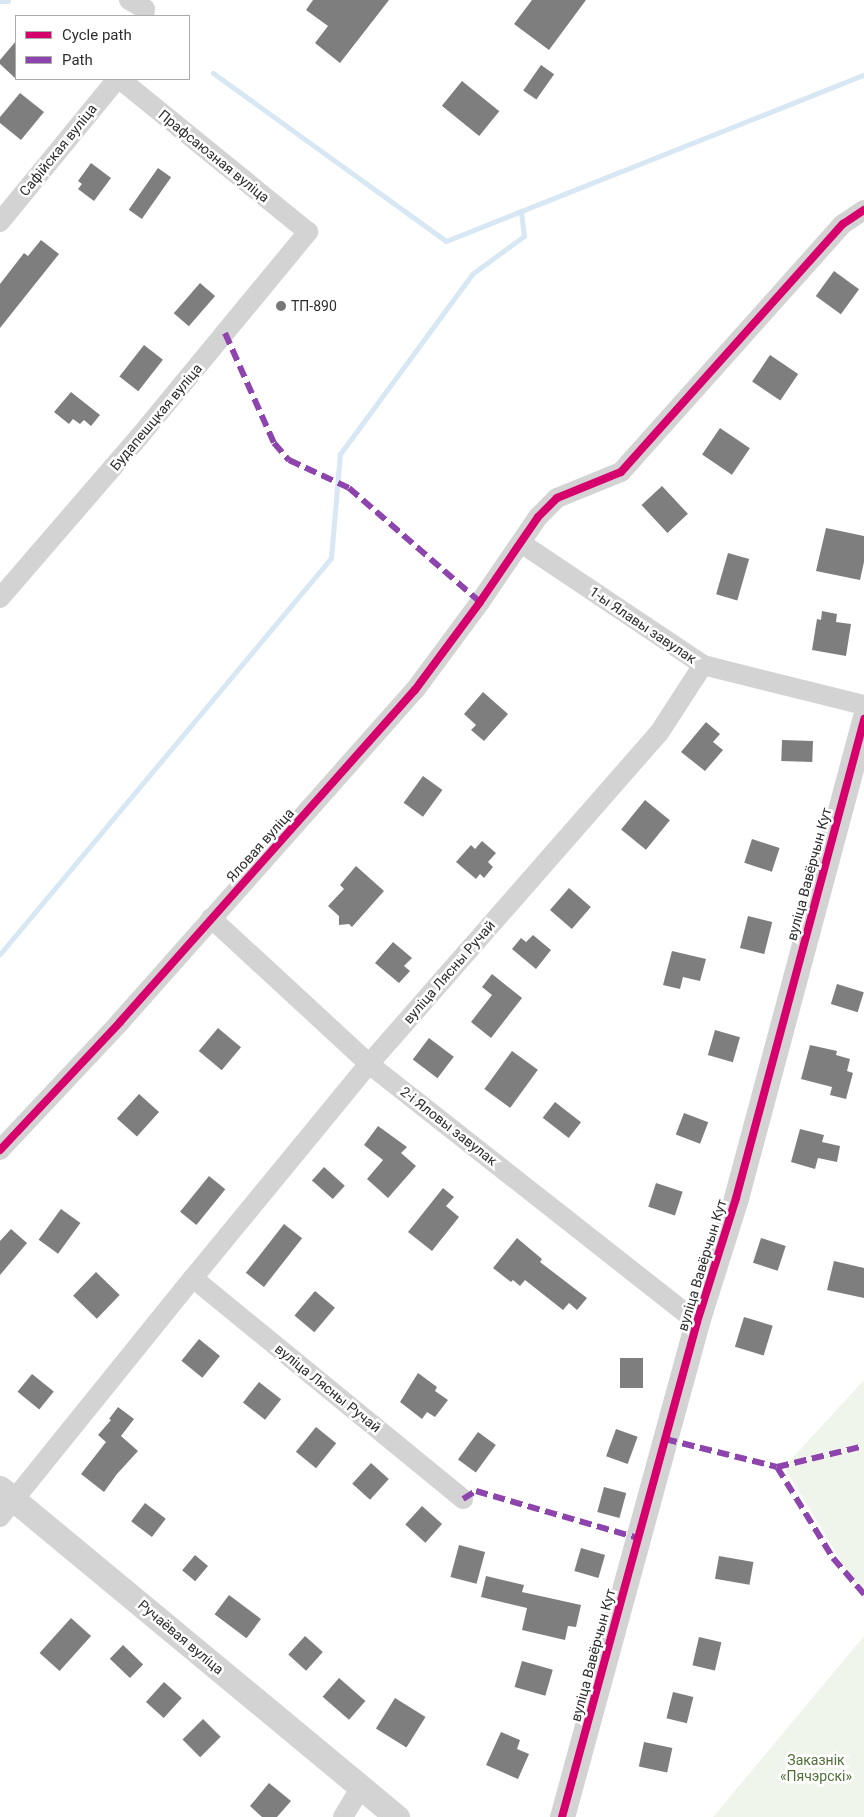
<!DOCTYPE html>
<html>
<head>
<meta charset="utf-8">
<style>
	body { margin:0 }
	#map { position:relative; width:864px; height:1817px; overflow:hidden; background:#fff; font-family:Roboto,sans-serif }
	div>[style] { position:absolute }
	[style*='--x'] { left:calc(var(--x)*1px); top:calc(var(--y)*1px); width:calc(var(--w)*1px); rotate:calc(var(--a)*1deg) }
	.green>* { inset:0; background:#f0f5eb }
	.stream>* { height:5px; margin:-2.5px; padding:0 2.5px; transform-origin:2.5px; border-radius:2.5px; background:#d7e7f3 }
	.building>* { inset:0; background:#7e7e7e; transform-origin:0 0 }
	.minor>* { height:20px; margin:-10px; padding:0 10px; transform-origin:10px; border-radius:10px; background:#d3d3d3 }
	.tertiary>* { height:25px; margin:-12.5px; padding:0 12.5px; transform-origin:12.5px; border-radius:12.5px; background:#d3d3d3 }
	.quiet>* { height:6px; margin-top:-3px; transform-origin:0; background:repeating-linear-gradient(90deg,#8e44ad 0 12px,transparent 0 18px) }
	.cycleway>* { height:8px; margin:-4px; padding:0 4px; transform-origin:4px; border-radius:4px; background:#d6006c }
	.dots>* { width:14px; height:14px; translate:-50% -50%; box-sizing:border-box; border:2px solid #fff; border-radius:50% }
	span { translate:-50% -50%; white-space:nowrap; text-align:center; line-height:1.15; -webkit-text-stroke:5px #fff; paint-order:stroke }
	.street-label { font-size:14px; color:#2e2e2e }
	.poi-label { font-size:14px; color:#2e2e2e }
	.left { translate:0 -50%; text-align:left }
	.park-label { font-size:14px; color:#506e38 }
	.legend { position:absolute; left:15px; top:15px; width:175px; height:65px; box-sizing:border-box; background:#fff; border:1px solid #ababab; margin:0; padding:6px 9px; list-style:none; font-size:15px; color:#2e2e2e }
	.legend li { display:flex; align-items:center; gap:10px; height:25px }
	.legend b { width:25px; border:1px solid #ababab }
</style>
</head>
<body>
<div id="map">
	<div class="green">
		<div style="clip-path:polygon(864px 1380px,864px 1599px,784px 1467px)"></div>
		<div style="clip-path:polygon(864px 1636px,864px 1817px,713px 1817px)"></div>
	</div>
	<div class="stream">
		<div style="--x:0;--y:1;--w:8;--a:0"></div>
		<div style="--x:213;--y:73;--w:287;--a:35.8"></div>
		<div style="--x:446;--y:241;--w:450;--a:-21.7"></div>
		<div style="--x:0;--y:954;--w:516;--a:-50.11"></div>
		<div style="--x:331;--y:558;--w:104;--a:-85.1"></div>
		<div style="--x:340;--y:454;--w:223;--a:-53.7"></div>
		<div style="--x:472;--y:274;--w:64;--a:-36.2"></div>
		<div style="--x:524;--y:236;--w:25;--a:-97"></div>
	</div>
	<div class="building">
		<div style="clip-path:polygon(313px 0,389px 0,340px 63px,315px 43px,328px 26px,306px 10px)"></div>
		<div style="clip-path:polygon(532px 0,586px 0,549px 50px,514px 24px)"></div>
		<div style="clip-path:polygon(16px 41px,16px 79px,0 64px,0 60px)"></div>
		<div style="left:541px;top:65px;width:16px;height:31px;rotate:35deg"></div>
		<div style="left:462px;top:81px;width:48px;height:32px;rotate:39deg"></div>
		<div style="clip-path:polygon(20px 93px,44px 112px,21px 140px,0 123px,0 117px)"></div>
		<div style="clip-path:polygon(91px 163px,111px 178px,94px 201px,78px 189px,82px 184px,78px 181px)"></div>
		<div style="left:158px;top:168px;width:16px;height:51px;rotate:35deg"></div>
		<div style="clip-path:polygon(41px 240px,59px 254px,0 328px,0 284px,24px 253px,28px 256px)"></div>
		<div style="left:834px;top:271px;width:31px;height:31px;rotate:36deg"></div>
		<div style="left:200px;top:283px;width:20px;height:40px;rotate:41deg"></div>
		<div style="left:144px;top:345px;width:24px;height:40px;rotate:38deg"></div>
		<div style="left:770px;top:355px;width:34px;height:32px;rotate:34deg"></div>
		<div style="clip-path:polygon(71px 392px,100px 415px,91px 426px,84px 420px,80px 424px,73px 419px,69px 424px,54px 412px)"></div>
		<div style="left:720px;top:428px;width:36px;height:32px;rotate:34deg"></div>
		<div style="left:662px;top:486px;width:38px;height:28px;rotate:47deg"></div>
		<div style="clip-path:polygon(826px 528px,864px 536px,864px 562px,860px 580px,816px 571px)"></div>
		<div style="left:728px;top:553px;width:22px;height:43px;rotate:16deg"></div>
		<div style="clip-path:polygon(822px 611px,837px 614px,836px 622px,851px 624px,846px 656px,812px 650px,817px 619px,821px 620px)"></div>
		<div style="clip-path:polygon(483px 692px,508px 714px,484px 741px,471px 730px,476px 725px,464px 714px)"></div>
		<div style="clip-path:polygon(706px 722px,720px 734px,713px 742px,723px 750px,705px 771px,681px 752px)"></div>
		<div style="left:782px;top:740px;width:31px;height:21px;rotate:2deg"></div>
		<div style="left:423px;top:776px;width:24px;height:33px;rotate:36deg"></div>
		<div style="left:645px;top:800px;width:32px;height:38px;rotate:39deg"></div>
		<div style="left:752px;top:839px;width:29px;height:25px;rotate:18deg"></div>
		<div style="clip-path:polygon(482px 841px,496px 853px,488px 862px,493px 867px,484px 878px,480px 874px,476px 879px,456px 862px,471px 845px,475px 849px)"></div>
		<div style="clip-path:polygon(356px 866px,384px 891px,352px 927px,349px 924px,339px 925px,339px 916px,328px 906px,344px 889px,340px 885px)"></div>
		<div style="left:569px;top:888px;width:29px;height:29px;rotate:41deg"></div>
		<div style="left:748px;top:916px;width:25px;height:33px;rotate:14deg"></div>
		<div style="clip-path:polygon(533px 935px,551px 950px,536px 969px,512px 949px,521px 938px,526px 942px)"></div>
		<div style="clip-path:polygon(393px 942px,412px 958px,404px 966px,410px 971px,399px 983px,375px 963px)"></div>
		<div style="clip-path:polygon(672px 951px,706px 959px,700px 981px,683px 977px,680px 989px,663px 985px)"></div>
		<div style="clip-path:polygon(492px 974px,522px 998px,491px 1038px,471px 1022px,492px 995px,482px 987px)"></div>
		<div style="left:837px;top:984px;width:28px;height:21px;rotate:17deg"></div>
		<div style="left:218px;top:1028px;width:30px;height:30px;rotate:40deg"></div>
		<div style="left:715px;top:1030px;width:26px;height:26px;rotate:16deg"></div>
		<div style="left:429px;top:1038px;width:31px;height:27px;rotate:37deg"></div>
		<div style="clip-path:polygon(810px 1045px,837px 1051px,836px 1055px,850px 1059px,847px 1071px,853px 1073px,846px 1099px,830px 1095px,832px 1087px,801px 1079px)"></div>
		<div style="left:512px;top:1051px;width:32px;height:47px;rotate:36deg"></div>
		<div style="left:139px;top:1094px;width:27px;height:33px;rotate:42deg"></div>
		<div style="left:555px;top:1102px;width:33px;height:20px;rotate:38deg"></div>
		<div style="left:684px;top:1113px;width:26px;height:23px;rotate:21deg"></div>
		<div style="clip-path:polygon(378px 1126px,407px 1147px,401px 1153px,416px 1166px,388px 1198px,367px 1179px,383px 1160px,364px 1145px)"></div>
		<div style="clip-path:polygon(800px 1129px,824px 1135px,822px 1142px,840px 1146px,837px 1162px,818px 1158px,815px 1169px,791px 1162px)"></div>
		<div style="left:324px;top:1167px;width:28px;height:18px;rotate:42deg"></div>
		<div style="left:209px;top:1176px;width:21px;height:46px;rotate:39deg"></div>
		<div style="left:656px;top:1183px;width:28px;height:25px;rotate:18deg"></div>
		<div style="clip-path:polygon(443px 1188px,454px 1197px,446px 1206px,459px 1217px,432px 1251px,408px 1232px)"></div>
		<div style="left:61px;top:1209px;width:24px;height:38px;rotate:36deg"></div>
		<div style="left:284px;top:1224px;width:23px;height:62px;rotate:38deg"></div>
		<div style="clip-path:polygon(11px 1229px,27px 1243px,0 1275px,0 1241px)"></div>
		<div style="clip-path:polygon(517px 1238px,542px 1259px,540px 1262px,587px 1298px,577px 1310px,569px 1303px,563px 1310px,525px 1280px,520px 1286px,513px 1280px,511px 1282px,493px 1268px)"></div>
		<div style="left:761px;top:1238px;width:26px;height:26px;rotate:18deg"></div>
		<div style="clip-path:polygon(834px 1261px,864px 1268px,864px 1298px,827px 1290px)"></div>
		<div style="left:96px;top:1272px;width:33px;height:33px;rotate:44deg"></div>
		<div style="left:315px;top:1291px;width:26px;height:32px;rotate:40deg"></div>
		<div style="left:744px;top:1317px;width:30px;height:31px;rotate:17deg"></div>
		<div style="left:199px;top:1339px;width:27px;height:28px;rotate:39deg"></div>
		<div style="left:620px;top:1358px;width:23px;height:30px"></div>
		<div style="clip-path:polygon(418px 1373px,437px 1387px,435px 1391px,448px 1400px,435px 1417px,427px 1412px,422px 1419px,400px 1402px)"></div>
		<div style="left:32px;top:1374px;width:28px;height:23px;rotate:39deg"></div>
		<div style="left:259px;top:1382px;width:28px;height:26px;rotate:38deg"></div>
		<div style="clip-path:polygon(118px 1407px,134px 1419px,121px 1436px,138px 1451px,117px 1474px,104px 1492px,81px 1474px,106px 1442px,98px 1435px,111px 1420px,109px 1419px)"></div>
		<div style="left:316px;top:1427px;width:26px;height:32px;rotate:39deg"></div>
		<div style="left:616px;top:1429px;width:23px;height:29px;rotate:20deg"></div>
		<div style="left:478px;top:1432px;width:22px;height:34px;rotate:36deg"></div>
		<div style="left:371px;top:1463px;width:24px;height:28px;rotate:42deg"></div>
		<div style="left:604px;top:1487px;width:23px;height:26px;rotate:15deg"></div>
		<div style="left:145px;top:1503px;width:26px;height:23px;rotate:37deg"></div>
		<div style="left:422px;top:1506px;width:27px;height:25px;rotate:42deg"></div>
		<div style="left:459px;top:1545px;width:27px;height:33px;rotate:15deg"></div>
		<div style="left:581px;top:1548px;width:25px;height:24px;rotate:16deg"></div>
		<div style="left:195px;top:1555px;width:17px;height:20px;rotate:40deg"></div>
		<div style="left:719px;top:1556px;width:35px;height:23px;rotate:10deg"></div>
		<div style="clip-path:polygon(486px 1576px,524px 1585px,522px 1592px,581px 1605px,576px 1627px,568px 1626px,565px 1640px,522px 1630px,527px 1608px,481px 1597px)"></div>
		<div style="left:229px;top:1595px;width:40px;height:24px;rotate:37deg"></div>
		<div style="left:71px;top:1618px;width:27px;height:47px;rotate:42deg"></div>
		<div style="left:305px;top:1636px;width:24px;height:25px;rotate:42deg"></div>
		<div style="left:699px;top:1637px;width:23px;height:29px;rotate:13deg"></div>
		<div style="left:123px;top:1645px;width:28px;height:19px;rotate:44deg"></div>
		<div style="left:522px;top:1661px;width:32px;height:27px;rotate:16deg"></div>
		<div style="left:339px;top:1678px;width:35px;height:25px;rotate:41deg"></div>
		<div style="left:164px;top:1682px;width:24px;height:27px;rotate:42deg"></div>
		<div style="left:673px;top:1692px;width:21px;height:27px;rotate:14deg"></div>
		<div style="left:395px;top:1698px;width:36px;height:36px;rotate:32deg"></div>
		<div style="left:203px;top:1719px;width:25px;height:29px;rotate:45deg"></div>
		<div style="clip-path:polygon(501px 1732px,520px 1740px,517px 1749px,529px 1754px,518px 1779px,486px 1765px)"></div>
		<div style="left:644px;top:1742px;width:29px;height:25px;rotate:12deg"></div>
		<div style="clip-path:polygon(269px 1783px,291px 1801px,277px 1817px,262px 1817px,250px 1806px)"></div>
	</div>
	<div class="minor">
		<div style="--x:129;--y:0;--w:18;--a:29"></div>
		<div style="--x:145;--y:9;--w:7;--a:98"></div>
		<div style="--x:0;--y:222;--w:185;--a:-50.7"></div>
		<div style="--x:521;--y:543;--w:219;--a:33.8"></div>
		<div style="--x:703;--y:665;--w:166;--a:14"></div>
		<div style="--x:0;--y:598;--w:213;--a:-49.2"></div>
		<div style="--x:139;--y:437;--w:266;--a:-50.5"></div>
		<div style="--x:308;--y:232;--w:242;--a:-140.9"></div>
		<div style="--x:211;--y:918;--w:215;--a:42.7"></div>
		<div style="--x:369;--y:1064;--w:417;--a:38.2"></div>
		<div style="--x:0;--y:1150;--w:175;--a:-46.8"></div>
		<div style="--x:120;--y:1022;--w:444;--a:-48.4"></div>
		<div style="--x:415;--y:690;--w:109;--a:-53.5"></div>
		<div style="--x:480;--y:602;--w:103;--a:-55.7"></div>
		<div style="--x:538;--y:517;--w:27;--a:-45"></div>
		<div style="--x:557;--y:498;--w:69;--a:-22.1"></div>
		<div style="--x:621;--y:472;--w:333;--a:-48.2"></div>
		<div style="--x:843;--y:224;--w:25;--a:-34"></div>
		<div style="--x:193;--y:1278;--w:349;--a:39.3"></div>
		<div style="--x:0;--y:1517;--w:307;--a:-51.1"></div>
		<div style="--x:193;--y:1278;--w:277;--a:-50.6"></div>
		<div style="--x:369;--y:1064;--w:440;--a:-48.8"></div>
		<div style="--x:659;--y:733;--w:81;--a:-57.1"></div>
		<div style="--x:343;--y:1817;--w:35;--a:-59"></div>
	</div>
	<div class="tertiary">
		<div style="--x:0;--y:1488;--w:516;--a:39.65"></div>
		<div style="--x:562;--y:1817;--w:513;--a:-74.74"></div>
		<div style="--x:697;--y:1322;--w:130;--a:-72.5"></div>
		<div style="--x:736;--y:1198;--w:496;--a:-75"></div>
	</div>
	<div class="quiet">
		<div style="--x:225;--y:333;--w:120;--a:66"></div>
		<div style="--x:274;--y:443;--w:23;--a:49"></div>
		<div style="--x:289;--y:460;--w:66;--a:25"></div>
		<div style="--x:349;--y:488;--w:174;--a:41"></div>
		<div style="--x:665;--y:1439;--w:115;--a:14"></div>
		<div style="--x:777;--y:1467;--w:107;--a:58.4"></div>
		<div style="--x:833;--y:1558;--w:48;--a:49.3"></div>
		<div style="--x:777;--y:1467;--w:89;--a:-13.6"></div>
		<div style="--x:463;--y:1499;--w:15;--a:-32"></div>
		<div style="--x:476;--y:1491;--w:169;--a:16.2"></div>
	</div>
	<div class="cycleway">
		<div style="--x:0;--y:1150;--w:175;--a:-46.8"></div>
		<div style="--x:120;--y:1022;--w:444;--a:-48.4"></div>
		<div style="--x:415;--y:690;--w:109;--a:-53.5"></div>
		<div style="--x:480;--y:602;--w:103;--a:-55.7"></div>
		<div style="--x:538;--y:517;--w:27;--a:-45"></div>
		<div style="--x:557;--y:498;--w:69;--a:-22.1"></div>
		<div style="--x:621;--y:472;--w:333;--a:-48.2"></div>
		<div style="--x:843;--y:224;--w:25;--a:-34"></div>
		<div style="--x:562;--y:1817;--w:513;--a:-74.74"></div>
		<div style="--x:697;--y:1322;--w:130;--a:-72.5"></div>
		<div style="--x:736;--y:1198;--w:496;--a:-75"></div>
	</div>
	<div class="dots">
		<div style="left:281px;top:306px;background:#777"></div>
	</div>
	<div class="street-label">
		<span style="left:58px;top:150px;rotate:-51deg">Сафійская вуліца</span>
		<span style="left:214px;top:156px;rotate:39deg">Прафсаюзная вуліца</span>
		<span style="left:156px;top:417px;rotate:-50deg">Будапешцкая вуліца</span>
		<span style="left:643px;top:625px;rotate:34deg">1-ы Ялавы завулак</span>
		<span style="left:260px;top:845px;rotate:-48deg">Яловая вуліца</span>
		<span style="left:809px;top:874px;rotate:-75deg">вуліца Вавёрчын Кут</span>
		<span style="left:449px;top:972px;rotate:-49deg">вуліца Лясны Ручай</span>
		<span style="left:449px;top:1126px;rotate:38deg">2-і Яловы завулак</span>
		<span style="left:702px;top:1265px;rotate:-73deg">вуліца Вавёрчын Кут</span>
		<span style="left:328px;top:1388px;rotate:39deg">вуліца Лясны Ручай</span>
		<span style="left:181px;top:1637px;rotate:40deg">Ручаёвая вуліца</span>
		<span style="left:593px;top:1655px;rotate:-75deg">вуліца Вавёрчын Кут</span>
	</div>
	<div class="poi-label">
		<span class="left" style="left:291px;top:306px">ТП-890</span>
	</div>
	<div class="park-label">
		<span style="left:816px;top:1768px">Заказнік<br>«Пячэрскі»</span>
	</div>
	<ul class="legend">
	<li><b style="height:6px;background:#d6006c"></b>Cycle path</li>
	<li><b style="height:6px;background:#8e44ad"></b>Path</li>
	</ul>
</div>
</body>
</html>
